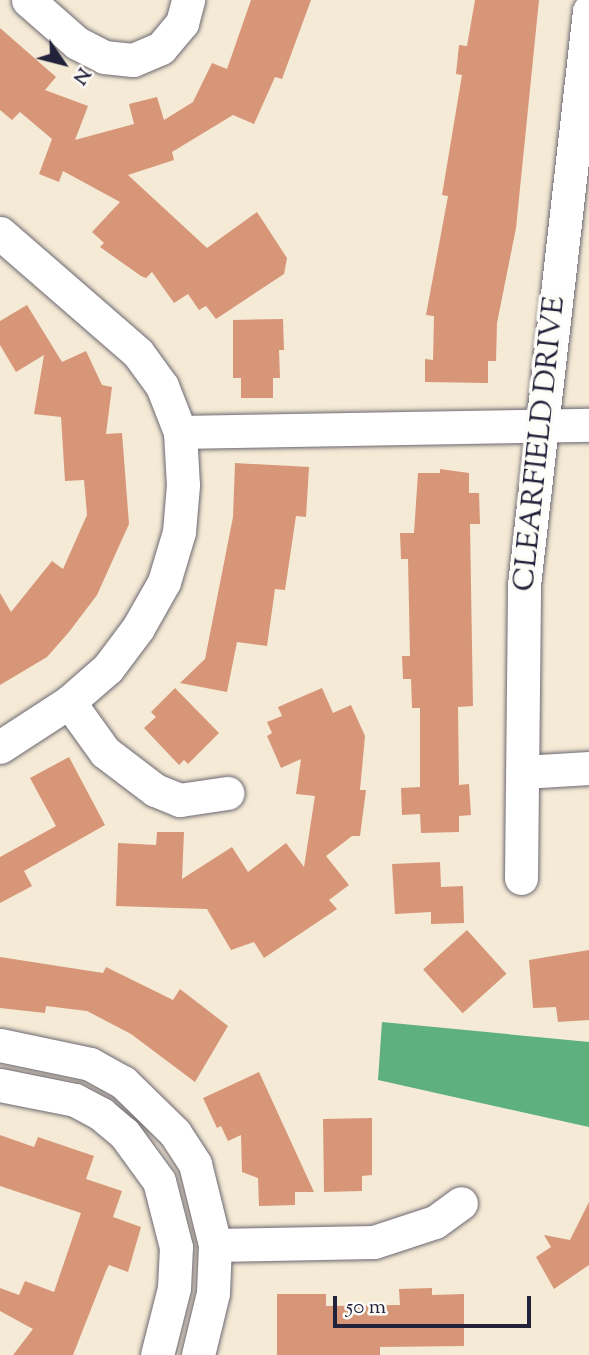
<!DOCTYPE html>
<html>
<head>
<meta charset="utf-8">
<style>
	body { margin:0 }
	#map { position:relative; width:589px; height:1355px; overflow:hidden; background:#f5ead5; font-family:"Sorts Mill Goudy",serif }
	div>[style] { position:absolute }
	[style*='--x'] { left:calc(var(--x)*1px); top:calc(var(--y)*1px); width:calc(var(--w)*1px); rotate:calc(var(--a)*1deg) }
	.forest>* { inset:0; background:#5eb07c }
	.building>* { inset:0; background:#d79678; transform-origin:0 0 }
	.roads { filter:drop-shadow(0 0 2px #6c6871) drop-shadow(0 0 2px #6c6871) }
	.minor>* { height:33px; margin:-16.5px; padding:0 16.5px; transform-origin:16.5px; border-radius:16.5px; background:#fff }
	span { translate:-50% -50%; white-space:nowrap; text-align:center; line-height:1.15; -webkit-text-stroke:7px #fdfcf7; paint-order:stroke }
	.street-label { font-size:30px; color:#22223b }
	.north { position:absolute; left:28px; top:28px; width:70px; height:70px; -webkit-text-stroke:5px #fdfcf7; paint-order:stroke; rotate:125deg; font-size:19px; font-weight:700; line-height:28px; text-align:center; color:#22223b }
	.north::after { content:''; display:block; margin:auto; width:24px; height:32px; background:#22223b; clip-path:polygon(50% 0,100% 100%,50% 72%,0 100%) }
	.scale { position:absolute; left:333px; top:1296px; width:198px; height:32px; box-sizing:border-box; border:4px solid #22223b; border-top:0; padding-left:9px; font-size:21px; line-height:24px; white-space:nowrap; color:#22223b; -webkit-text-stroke:5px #fdfcf7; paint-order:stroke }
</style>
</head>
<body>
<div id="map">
	<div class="forest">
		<div style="clip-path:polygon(382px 1022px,589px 1042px,589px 1127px,378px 1080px)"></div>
	</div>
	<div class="building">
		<div style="clip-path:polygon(251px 0,311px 0,282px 79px,275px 77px,254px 124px,233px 115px,172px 152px,174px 160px,128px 175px,207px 248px,257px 212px,287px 258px,284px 274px,216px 319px,206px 306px,199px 310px,188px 294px,174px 303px,152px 272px,146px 278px,141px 276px,100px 247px,104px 243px,92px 232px,120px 202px,63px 171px,59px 182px,39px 174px,52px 139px,20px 112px,12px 120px,0 110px,0 28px,56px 77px,45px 90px,88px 106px,75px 140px,134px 124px,129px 104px,157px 97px,164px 120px,193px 102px,212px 63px,227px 69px)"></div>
		<div style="clip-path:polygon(475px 0,539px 0,516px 228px,497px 323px,496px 361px,488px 361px,488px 383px,425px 382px,425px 359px,433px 360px,434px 316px,426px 315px,448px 196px,442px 195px,462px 75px,456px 74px,459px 45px,467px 46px)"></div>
		<div style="clip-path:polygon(27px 305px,62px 362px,86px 351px,102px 385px,112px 387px,106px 434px,122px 433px,129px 524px,97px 595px,69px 632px,47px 657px,0 685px,0 593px,11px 612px,52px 561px,63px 569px,87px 515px,84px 480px,65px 481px,61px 417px,34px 414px,44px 355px,16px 372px,0 345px,0 321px)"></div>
		<div style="clip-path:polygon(283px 319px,284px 350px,279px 350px,280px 378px,273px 378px,273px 398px,241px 398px,241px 378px,233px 378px,233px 320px)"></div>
		<div style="clip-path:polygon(235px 463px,309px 467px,306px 517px,296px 516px,285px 590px,275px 589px,267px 646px,237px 642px,227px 692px,180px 683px,205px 659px,233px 517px)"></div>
		<div style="clip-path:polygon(440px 469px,469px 473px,469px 493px,479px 493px,480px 524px,470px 524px,473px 706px,458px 707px,459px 785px,469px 784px,471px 815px,459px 816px,459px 832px,421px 833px,420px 814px,402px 815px,401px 788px,420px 787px,420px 708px,412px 708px,411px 679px,403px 679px,402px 656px,410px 656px,408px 559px,401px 559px,400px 533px,414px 533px,418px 473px,440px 473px)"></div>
		<div style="clip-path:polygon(175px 688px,219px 733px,188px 764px,184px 760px,179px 765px,144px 728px,156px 717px,151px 712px)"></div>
		<div style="clip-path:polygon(322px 688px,333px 713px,351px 705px,365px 736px,360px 790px,366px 790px,360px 836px,352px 836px,326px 856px,349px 885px,329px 900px,337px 909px,264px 958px,254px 942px,231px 950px,207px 909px,116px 906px,118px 843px,156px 845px,157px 832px,184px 832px,182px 879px,232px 847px,248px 872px,286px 843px,304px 867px,315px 796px,296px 794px,301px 759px,281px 768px,267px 736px,272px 733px,267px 722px,282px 716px,278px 707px)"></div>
		<div style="clip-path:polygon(69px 757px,105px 825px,24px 871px,32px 886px,0 903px,0 857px,56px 826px,30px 778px)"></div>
		<div style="clip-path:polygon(440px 862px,441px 887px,463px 886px,464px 923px,431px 924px,431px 912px,395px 914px,392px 864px)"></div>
		<div style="left:467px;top:930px;width:59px;height:59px;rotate:48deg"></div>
		<div style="clip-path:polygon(589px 950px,589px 1020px,558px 1022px,556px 1007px,533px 1008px,529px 960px)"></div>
		<div style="clip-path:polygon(0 957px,103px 973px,106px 967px,173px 1000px,180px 989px,228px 1026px,195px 1082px,131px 1034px,87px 1011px,46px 1006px,45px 1013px,0 1008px)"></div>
		<div style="clip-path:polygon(259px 1072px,314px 1192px,295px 1192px,295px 1205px,259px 1206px,258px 1178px,242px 1172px,241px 1135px,228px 1141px,221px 1126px,217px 1128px,203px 1098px)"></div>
		<div style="clip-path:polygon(372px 1118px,372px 1175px,362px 1176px,362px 1191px,324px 1192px,323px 1119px)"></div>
		<div style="clip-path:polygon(0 1135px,34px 1147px,38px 1137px,94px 1156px,86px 1179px,122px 1191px,113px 1217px,141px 1227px,128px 1272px,109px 1265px,106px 1271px,73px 1355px,13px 1355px,33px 1329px,0 1311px,0 1288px,19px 1295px,25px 1281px,54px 1292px,81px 1213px,0 1186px)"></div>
		<div style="clip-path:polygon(589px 1202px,589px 1265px,554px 1289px,536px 1257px,551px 1247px,544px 1235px,570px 1240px)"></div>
		<div style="clip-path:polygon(432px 1288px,432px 1295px,464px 1294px,464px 1346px,380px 1347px,380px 1355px,277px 1355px,277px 1294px,326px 1294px,326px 1306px,400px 1305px,399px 1289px)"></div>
	</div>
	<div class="roads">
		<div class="minor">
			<div style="--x:28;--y:0;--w:65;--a:41.3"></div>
			<div style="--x:77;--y:43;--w:30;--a:27"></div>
			<div style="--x:104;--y:57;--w:29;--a:6"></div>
			<div style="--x:133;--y:60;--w:30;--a:-23"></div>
			<div style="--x:161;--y:48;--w:33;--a:-50"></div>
			<div style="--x:182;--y:23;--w:24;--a:-75"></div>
			<div style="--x:0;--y:233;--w:183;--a:41"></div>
			<div style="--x:138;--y:353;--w:41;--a:54"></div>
			<div style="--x:162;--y:386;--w:49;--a:68.6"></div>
			<div style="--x:180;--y:432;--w:53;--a:86.8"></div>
			<div style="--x:183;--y:485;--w:47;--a:94.9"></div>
			<div style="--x:179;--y:532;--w:52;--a:106.7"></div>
			<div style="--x:164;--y:582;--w:53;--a:119.5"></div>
			<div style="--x:138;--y:628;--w:50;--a:126.9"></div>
			<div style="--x:108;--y:668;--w:52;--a:138.9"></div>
			<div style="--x:69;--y:702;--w:82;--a:146.9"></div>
			<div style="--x:180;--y:432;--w:409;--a:-1"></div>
			<div style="--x:69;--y:702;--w:62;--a:54.2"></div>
			<div style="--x:105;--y:752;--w:63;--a:37.2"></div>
			<div style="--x:155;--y:790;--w:27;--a:22"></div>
			<div style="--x:180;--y:800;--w:48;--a:-8.5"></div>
			<div style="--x:523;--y:772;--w:66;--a:-3.5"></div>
			<div style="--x:521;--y:878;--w:293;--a:-89.4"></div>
			<div style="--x:524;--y:585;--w:578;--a:-83.54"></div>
			<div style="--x:0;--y:1045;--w:92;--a:11.9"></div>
			<div style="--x:90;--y:1064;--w:38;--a:29"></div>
			<div style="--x:123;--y:1082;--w:73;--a:44.4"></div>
			<div style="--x:175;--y:1133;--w:37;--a:57"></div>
			<div style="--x:195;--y:1164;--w:83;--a:76.1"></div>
			<div style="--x:215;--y:1245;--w:48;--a:92.4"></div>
			<div style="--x:213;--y:1293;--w:64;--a:103.6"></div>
			<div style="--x:0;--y:1085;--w:76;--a:11.3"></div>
			<div style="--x:75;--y:1100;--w:30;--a:28"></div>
			<div style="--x:101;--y:1114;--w:30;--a:40"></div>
			<div style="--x:124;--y:1133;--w:59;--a:53.9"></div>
			<div style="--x:159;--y:1181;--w:68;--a:75.6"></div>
			<div style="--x:176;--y:1247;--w:41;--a:92.8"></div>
			<div style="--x:174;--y:1288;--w:69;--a:104.2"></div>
			<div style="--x:215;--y:1245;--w:159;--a:-1.1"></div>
			<div style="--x:374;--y:1242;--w:64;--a:-18.2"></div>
			<div style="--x:435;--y:1222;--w:32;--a:-36"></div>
		</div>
	</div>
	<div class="street-label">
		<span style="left:541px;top:444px;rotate:-84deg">CLEARFIELD DRIVE</span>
	</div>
	<div class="north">N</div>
	<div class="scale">50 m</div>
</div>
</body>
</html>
